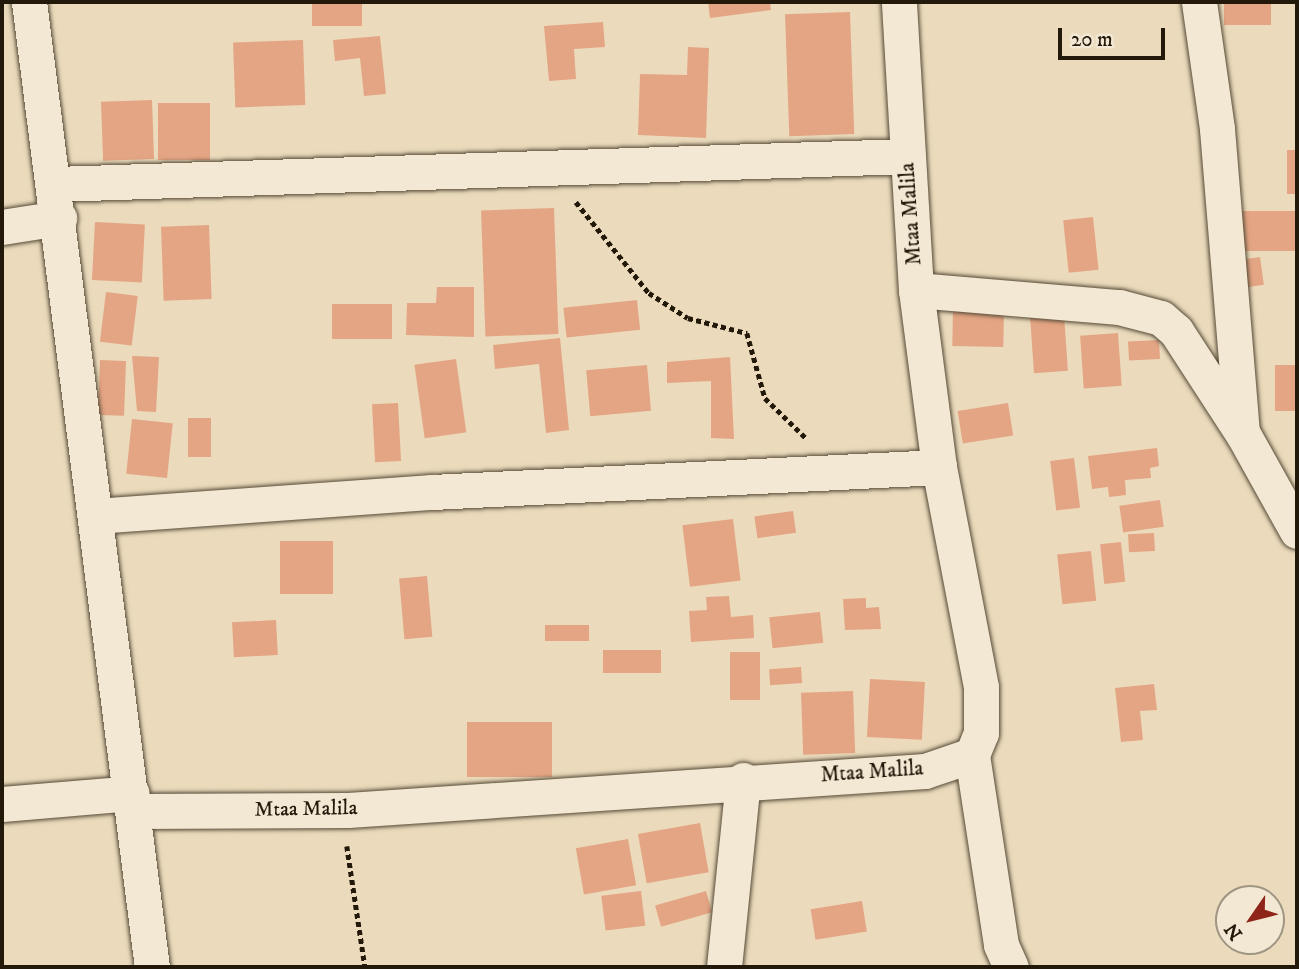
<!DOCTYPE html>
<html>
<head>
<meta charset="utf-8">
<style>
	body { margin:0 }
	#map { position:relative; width:1299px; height:969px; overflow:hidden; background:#ebdbbc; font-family:"IM FELL DW Pica",serif }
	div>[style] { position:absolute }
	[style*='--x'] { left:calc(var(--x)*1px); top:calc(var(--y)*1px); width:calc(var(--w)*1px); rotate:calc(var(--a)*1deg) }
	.building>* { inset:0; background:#e4a584; transform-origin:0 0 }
	.path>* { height:4.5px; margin-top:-2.25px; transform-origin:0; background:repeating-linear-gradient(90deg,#23190b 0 5px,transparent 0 8.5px) }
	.roads { filter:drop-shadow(0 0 2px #554a37) drop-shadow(0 0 2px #554a37) }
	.street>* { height:35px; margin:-17.5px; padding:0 17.5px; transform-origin:17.5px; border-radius:17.5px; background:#f2e8d3 }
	span { translate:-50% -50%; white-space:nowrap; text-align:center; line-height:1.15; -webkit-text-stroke:5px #f2e8d3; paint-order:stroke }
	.street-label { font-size:21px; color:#23190b }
	.frame { position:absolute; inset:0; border:4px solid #23190b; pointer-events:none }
	.north { position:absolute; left:1215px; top:885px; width:70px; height:70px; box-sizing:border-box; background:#f2e8d3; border:2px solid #9f9583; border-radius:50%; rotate:235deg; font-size:19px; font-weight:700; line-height:28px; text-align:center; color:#23190b }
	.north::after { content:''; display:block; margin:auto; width:24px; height:32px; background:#8f2418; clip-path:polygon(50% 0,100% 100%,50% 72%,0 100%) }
	.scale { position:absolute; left:1058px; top:28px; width:107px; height:32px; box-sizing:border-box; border:4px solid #23190b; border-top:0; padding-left:9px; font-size:21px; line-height:24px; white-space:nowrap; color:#23190b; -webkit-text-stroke:5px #f2e8d3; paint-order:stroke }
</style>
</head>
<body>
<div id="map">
	<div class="building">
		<div style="left:312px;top:2px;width:50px;height:24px"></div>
		<div style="clip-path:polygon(708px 2px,770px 2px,771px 10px,710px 18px)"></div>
		<div style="left:1224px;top:2px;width:47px;height:23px"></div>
		<div style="left:850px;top:12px;width:122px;height:65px;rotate:88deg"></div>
		<div style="clip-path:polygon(603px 22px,605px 47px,574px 49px,576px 79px,549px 81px,544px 26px)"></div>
		<div style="clip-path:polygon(380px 36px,386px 94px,364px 96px,360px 58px,335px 61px,333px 40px)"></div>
		<div style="left:303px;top:40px;width:65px;height:70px;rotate:88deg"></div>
		<div style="clip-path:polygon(688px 47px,709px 48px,706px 138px,638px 135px,640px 74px,687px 75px)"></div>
		<div style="left:152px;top:100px;width:59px;height:51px;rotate:88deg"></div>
		<div style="left:158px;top:103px;width:52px;height:57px"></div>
		<div style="left:1287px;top:150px;width:10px;height:44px"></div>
		<div style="left:554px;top:208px;width:126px;height:73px;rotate:88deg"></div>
		<div style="left:1242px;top:211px;width:55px;height:40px"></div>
		<div style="left:1093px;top:217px;width:53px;height:30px;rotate:84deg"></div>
		<div style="left:95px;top:222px;width:50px;height:58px;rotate:3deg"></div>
		<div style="left:209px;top:225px;width:74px;height:48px;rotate:88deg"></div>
		<div style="left:1260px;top:257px;width:28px;height:21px;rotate:82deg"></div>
		<div style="clip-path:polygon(437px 287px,474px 287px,474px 337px,406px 335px,407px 303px,436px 303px)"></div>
		<div style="left:106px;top:292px;width:32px;height:50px;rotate:7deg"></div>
		<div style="left:637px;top:300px;width:30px;height:74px;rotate:84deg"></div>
		<div style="left:332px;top:304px;width:60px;height:35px"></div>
		<div style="left:953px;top:306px;width:51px;height:40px;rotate:1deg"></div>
		<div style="left:1064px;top:315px;width:56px;height:34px;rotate:86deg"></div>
		<div style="left:1118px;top:333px;width:53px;height:38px;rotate:86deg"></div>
		<div style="clip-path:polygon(560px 338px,569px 430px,546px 433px,539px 364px,495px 369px,493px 345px)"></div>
		<div style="left:1159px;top:340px;width:19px;height:31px;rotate:87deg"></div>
		<div style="clip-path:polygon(132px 356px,159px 357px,156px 412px,137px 411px)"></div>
		<div style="clip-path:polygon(730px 357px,734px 439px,711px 438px,711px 381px,667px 383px,667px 362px)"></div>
		<div style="left:456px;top:359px;width:74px;height:42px;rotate:82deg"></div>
		<div style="left:100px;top:360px;width:26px;height:55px;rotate:2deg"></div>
		<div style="left:647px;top:365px;width:46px;height:61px;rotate:85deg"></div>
		<div style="left:1275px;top:365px;width:22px;height:46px"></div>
		<div style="left:398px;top:403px;width:58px;height:26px;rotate:87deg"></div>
		<div style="left:1008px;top:403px;width:33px;height:51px;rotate:81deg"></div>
		<div style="left:188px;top:418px;width:23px;height:39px"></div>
		<div style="left:132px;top:419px;width:41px;height:55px;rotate:6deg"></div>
		<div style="clip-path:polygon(1157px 448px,1159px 466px,1150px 468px,1151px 478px,1125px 480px,1126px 495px,1109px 497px,1108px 487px,1092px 489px,1088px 456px)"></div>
		<div style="left:1074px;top:458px;width:50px;height:24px;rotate:83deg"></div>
		<div style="left:1160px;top:500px;width:27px;height:41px;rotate:82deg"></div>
		<div style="left:793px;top:511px;width:22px;height:39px;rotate:82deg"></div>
		<div style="left:733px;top:519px;width:62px;height:51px;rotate:83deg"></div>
		<div style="left:1154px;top:533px;width:18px;height:26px;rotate:87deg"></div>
		<div style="left:280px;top:541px;width:53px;height:53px"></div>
		<div style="left:1121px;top:542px;width:40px;height:21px;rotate:84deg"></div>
		<div style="left:1091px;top:551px;width:50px;height:34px;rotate:84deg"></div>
		<div style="left:427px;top:576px;width:61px;height:28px;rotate:85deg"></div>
		<div style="clip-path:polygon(729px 596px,731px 617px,753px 615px,754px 638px,691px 642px,689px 611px,707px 610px,706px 597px)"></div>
		<div style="clip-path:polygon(866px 598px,866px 608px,879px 607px,881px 629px,845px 630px,843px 599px)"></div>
		<div style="left:820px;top:612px;width:31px;height:51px;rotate:84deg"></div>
		<div style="left:276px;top:620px;width:35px;height:44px;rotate:87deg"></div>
		<div style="left:545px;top:625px;width:44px;height:16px"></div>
		<div style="left:603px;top:650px;width:58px;height:23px"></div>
		<div style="left:730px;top:652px;width:30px;height:48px"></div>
		<div style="left:801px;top:667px;width:16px;height:32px;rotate:86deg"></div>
		<div style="left:870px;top:679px;width:55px;height:58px;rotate:3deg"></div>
		<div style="clip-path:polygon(1154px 684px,1157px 710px,1140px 711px,1143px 740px,1121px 742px,1115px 688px)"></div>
		<div style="left:853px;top:691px;width:62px;height:52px;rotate:88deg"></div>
		<div style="left:467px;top:722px;width:85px;height:55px"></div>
		<div style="left:700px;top:823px;width:50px;height:63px;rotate:80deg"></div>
		<div style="left:628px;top:839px;width:47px;height:53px;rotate:80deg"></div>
		<div style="left:641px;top:891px;width:35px;height:40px;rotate:83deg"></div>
		<div style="left:706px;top:891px;width:22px;height:53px;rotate:74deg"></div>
		<div style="left:862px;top:901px;width:31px;height:52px;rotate:81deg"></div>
	</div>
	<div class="path">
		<div style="--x:576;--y:202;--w:117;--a:51.3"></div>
		<div style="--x:649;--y:293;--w:46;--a:32.7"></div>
		<div style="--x:688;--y:318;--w:61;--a:14.3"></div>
		<div style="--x:747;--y:333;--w:67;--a:74.5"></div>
		<div style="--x:765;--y:398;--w:57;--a:44.3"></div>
		<div style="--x:347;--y:846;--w:122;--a:81.5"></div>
	</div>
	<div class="roads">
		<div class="street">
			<div style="--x:29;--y:2;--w:973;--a:82.74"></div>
			<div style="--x:1199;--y:2;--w:128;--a:81.9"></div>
			<div style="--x:1217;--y:129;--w:302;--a:85.3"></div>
			<div style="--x:55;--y:184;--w:852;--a:-1.88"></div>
			<div style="--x:2;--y:227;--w:58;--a:-9"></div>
			<div style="--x:916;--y:290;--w:204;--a:4.8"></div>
			<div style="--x:1119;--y:307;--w:43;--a:14.7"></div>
			<div style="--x:1161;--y:318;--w:20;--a:41"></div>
			<div style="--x:1176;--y:331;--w:123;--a:57"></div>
			<div style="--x:1243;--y:434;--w:111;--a:60.9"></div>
			<div style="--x:95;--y:516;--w:338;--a:-4.1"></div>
			<div style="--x:432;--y:492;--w:508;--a:-2.82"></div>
			<div style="--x:972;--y:755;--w:192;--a:81.3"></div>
			<div style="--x:1001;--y:945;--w:24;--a:66"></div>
			<div style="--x:2;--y:804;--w:130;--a:-4.8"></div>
			<div style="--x:136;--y:811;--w:212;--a:-0.3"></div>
			<div style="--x:348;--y:810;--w:578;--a:-3.87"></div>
			<div style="--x:925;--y:771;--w:50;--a:-18.8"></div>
			<div style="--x:972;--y:755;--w:24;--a:-68"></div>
			<div style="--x:981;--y:733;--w:46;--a:-90"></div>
			<div style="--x:981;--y:687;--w:224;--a:-100.8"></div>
			<div style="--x:939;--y:467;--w:178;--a:-97.4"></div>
			<div style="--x:916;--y:290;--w:289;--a:-93.4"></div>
			<div style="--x:724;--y:967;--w:188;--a:-84.2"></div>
		</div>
	</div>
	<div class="street-label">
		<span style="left:911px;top:214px;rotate:-94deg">Mtaa Malila</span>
		<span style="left:872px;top:772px;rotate:-4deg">Mtaa Malila</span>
		<span style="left:306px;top:809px;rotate:-1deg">Mtaa Malila</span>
	</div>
	<div class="frame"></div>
	<div class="north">N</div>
	<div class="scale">20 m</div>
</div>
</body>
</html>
